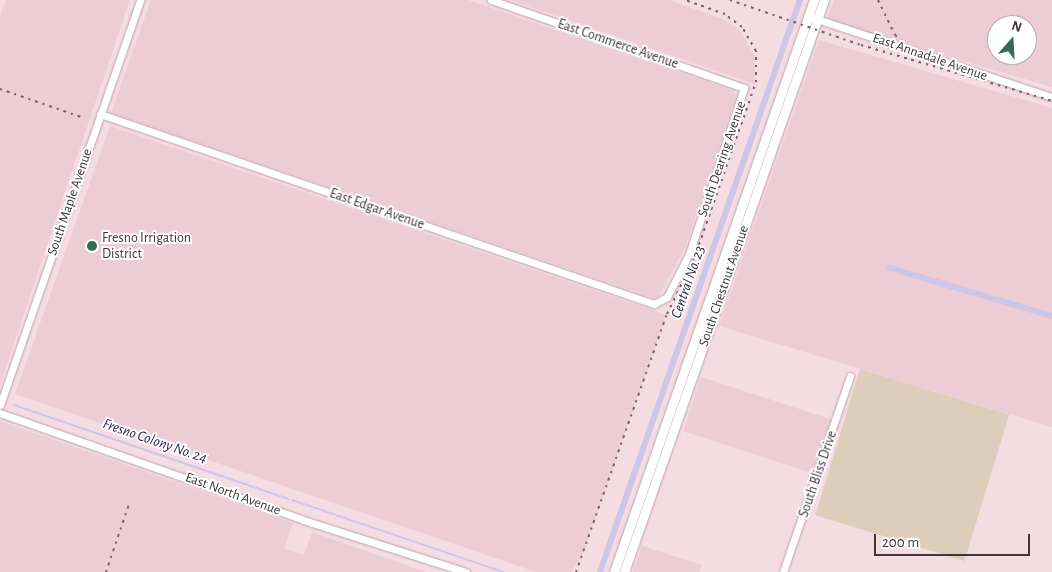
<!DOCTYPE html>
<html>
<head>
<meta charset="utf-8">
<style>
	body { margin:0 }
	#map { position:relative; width:1052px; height:572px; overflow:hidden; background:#f4dce2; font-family:"Alegreya Sans",sans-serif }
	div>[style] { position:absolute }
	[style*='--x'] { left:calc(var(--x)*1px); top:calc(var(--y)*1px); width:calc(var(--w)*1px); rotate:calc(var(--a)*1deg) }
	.built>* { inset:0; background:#eccdd5; transform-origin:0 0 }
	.green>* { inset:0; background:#dfcdbc; transform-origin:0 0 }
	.stream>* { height:2px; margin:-1px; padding:0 1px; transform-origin:1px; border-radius:1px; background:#cdc6e6 }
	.canal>* { height:5.5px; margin:-2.75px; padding:0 2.75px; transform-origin:2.75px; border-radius:2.75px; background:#cdc6e6 }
	.roads { filter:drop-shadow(0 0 1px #bca5ab) drop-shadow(0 0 1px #bca5ab) }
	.minor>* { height:7px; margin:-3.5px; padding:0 3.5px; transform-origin:3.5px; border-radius:3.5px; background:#fff }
	.major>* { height:9px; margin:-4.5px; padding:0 4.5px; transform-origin:4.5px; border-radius:4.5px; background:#fff }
	.rail>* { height:2px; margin-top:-1px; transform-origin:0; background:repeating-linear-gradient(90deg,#6f6265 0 2.5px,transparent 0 7.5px) }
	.dots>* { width:14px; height:14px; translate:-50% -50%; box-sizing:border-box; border:2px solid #fff; border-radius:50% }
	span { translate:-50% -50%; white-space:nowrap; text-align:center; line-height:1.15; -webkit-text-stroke:4px #fff; paint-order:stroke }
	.street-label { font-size:14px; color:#3f3638 }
	.poi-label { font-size:14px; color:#3f3638 }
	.left { translate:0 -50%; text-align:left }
	.water-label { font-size:15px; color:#2f234c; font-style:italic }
	.north { position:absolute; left:987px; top:15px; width:50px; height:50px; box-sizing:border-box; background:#fff; border:1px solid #b2afaf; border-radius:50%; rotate:19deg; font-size:14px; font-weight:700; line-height:20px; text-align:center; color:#3f3638 }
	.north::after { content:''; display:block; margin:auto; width:18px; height:22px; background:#336c55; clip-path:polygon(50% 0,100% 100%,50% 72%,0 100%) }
	.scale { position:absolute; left:874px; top:534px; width:156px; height:22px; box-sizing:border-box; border:2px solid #3f3638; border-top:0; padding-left:6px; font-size:15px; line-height:18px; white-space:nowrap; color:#3f3638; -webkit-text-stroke:4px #fff; paint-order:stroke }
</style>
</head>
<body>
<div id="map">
	<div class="built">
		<div style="clip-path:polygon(6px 0,130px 0,0 385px,0 16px)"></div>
		<div style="clip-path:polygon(151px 0,468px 0,734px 91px,736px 96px,685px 248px,659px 296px,654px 298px,111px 113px)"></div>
		<div style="clip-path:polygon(510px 0,669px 0,723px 19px,740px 30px,755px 58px,755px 84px)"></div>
		<div style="clip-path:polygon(evenodd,834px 0,1052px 0,1052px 87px,826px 21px,834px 0,997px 25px,1027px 25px,1027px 55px,997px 55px,997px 25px)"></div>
		<div style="clip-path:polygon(819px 40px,1052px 108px,1052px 427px,719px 326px)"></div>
		<div style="clip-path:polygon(110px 126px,666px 315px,582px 556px,571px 572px,536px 572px,15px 394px)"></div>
		<div style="left:701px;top:377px;width:139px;height:57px;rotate:18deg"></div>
		<div style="clip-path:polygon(0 421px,293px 523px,284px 548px,304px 555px,312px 532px,426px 572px,0 572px)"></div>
		<div style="clip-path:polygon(642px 546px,702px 565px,699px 572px,633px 572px)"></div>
	</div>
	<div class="green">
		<div style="left:860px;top:369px;width:156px;height:153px;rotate:17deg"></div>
	</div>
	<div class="stream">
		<div style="--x:14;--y:405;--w:290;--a:18.9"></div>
		<div style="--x:292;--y:500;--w:223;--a:18.8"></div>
	</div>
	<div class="canal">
		<div style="--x:890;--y:268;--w:169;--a:16.5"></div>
		<div style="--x:600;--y:572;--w:606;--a:-70.73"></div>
	</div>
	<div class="roads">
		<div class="minor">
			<div style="--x:808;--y:16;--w:257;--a:18.4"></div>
			<div style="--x:100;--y:114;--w:586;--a:18.93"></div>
			<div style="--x:654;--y:304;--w:15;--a:-28"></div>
			<div style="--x:667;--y:297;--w:48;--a:-62.9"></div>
			<div style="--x:689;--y:254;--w:175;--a:-71.7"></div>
			<div style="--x:744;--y:88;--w:268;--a:-160.8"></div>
			<div style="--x:0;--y:405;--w:429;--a:-70.9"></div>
			<div style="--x:0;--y:413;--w:321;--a:19.4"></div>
			<div style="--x:303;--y:520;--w:171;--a:17.7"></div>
			<div style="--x:783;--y:572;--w:207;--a:-71.1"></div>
		</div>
		<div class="major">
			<div style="--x:614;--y:572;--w:606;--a:-70.73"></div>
			<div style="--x:624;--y:572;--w:606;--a:-70.73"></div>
		</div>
	</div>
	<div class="rail">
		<div style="--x:730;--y:0;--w:139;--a:19"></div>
		<div style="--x:861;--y:45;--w:199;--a:16.3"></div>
		<div style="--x:878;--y:0;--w:39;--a:64"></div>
		<div style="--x:895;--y:35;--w:38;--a:41"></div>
		<div style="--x:0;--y:89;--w:89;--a:19"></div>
		<div style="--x:106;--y:572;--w:75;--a:-71.3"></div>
		<div style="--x:576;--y:572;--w:274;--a:-70.6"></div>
		<div style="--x:667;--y:314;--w:61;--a:-63.9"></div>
		<div style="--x:694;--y:259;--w:188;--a:-70.7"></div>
		<div style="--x:756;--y:82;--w:31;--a:-90"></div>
		<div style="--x:756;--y:51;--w:28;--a:-120"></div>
		<div style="--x:742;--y:27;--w:21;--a:-143"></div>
		<div style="--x:725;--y:14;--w:42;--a:-160.7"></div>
	</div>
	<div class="dots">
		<div style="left:92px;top:246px;background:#336c55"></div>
	</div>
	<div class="street-label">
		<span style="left:618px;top:44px;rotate:19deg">East Commerce Avenue</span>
		<span style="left:930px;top:57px;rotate:19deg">East Annadale Avenue</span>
		<span style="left:722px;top:159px;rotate:-71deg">South Dearing Avenue</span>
		<span style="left:70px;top:202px;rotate:-71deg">South Maple Avenue</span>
		<span style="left:377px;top:209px;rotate:19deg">East Edgar Avenue</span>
		<span style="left:724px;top:286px;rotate:-71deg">South Chestnut Avenue</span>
		<span style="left:818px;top:474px;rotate:-71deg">South Bliss Drive</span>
		<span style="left:233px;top:494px;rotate:20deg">East North Avenue</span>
	</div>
	<div class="poi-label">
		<span class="left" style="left:102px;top:246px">Fresno Irrigation<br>District</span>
	</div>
	<div class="water-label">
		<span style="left:688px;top:282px;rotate:-71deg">Central No. 23</span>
		<span style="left:155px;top:441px;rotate:19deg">Fresno Colony No. 24</span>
	</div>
	<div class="north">N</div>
	<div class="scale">200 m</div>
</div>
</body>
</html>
